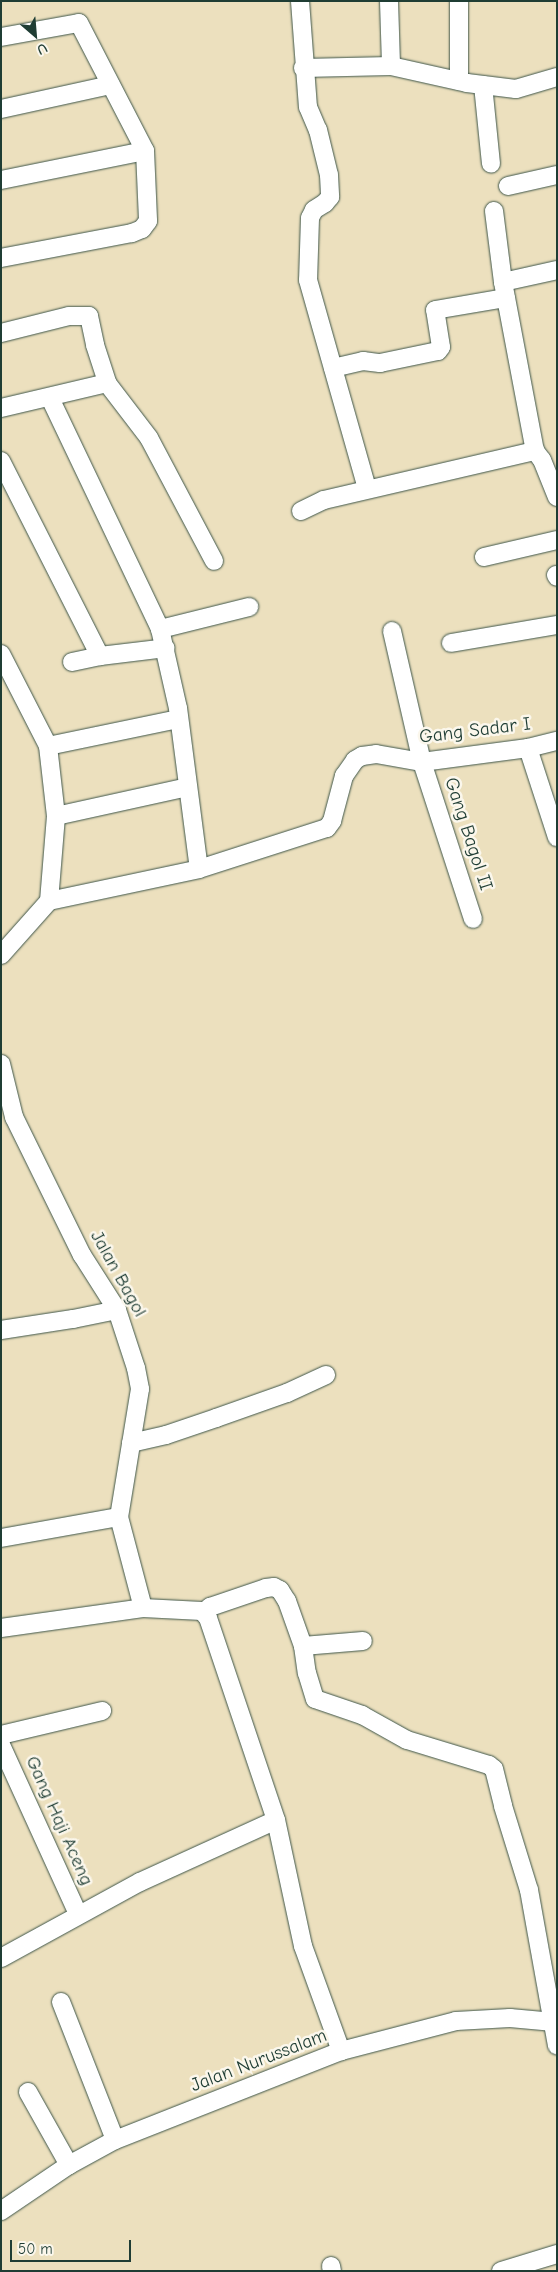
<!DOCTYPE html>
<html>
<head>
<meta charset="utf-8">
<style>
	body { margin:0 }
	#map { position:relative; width:558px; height:2272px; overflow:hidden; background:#ece0be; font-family:"Comic Neue",sans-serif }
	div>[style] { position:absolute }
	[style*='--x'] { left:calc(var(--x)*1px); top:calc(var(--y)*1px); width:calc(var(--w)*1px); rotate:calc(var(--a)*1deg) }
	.roads { filter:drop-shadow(0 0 1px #3e5549) drop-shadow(0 0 1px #3e5549) }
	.minor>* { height:18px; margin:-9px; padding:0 9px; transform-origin:9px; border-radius:9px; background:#fff }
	span { translate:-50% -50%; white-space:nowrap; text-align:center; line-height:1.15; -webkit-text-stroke:5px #fbf7ec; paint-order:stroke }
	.street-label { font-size:19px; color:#1f3d34 }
	.frame { position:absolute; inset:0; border:2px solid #1f3d34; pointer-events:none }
	.north { position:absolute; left:10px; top:10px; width:50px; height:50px; -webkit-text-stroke:4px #fbf7ec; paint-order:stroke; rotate:153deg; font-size:14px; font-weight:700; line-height:20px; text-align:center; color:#1f3d34 }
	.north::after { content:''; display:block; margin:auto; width:18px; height:22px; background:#1f3d34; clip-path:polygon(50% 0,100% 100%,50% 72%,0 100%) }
	.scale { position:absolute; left:10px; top:2240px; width:121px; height:22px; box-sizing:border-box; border:2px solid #1f3d34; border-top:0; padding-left:6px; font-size:15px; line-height:18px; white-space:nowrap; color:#1f3d34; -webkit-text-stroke:4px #fbf7ec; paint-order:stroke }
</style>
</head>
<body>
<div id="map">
	<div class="roads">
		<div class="minor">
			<div style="--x:300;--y:1;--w:106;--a:85.7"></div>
			<div style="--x:308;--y:107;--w:25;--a:67"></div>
			<div style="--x:318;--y:130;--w:46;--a:76.3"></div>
			<div style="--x:329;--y:175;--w:22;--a:87"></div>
			<div style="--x:330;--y:197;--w:8;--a:130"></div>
			<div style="--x:325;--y:203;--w:13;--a:148"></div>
			<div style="--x:314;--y:210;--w:9;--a:117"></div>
			<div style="--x:310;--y:218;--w:62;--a:91.8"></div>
			<div style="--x:308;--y:280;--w:217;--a:74.2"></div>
			<div style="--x:389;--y:1;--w:65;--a:88.2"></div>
			<div style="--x:1;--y:37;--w:79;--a:-10.2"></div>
			<div style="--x:79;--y:23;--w:144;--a:62.7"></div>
			<div style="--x:145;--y:151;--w:70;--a:87.5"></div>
			<div style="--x:148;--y:221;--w:10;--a:127"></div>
			<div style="--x:142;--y:229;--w:11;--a:158"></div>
			<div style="--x:132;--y:233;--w:133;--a:169.2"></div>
			<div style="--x:303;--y:68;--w:88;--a:-1.3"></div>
			<div style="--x:391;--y:66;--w:78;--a:12.6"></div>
			<div style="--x:467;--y:83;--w:49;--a:7"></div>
			<div style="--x:516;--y:89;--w:43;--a:-16.3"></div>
			<div style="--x:459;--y:81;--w:80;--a:-90"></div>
			<div style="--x:483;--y:85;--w:79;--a:84.2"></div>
			<div style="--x:1;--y:109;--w:112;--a:-12.4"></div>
			<div style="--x:1;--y:180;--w:147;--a:-11.4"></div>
			<div style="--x:508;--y:186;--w:50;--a:-12.7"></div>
			<div style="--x:494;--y:211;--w:72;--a:82.8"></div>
			<div style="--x:503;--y:282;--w:172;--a:79.3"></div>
			<div style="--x:535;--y:451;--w:11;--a:52"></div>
			<div style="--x:542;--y:460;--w:40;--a:68"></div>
			<div style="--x:503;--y:282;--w:55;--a:-12.5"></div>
			<div style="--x:1;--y:333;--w:70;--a:-14"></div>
			<div style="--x:69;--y:316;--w:20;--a:0"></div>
			<div style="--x:89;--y:316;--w:30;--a:78"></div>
			<div style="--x:95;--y:345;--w:40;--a:72"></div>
			<div style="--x:107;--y:383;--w:69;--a:52.6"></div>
			<div style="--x:149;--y:438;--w:139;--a:62.1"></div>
			<div style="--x:333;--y:368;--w:31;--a:-13"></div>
			<div style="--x:363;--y:361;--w:17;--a:7"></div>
			<div style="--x:380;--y:363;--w:59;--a:-11.7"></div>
			<div style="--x:438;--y:351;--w:5;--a:-53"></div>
			<div style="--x:441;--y:347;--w:37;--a:-99"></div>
			<div style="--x:435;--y:310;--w:72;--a:-9.6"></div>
			<div style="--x:50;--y:398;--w:256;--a:64.5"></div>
			<div style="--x:160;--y:629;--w:81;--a:77.2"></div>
			<div style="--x:178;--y:708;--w:162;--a:82.6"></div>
			<div style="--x:1;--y:408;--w:109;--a:-13.3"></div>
			<div style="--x:1;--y:461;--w:219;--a:63.1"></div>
			<div style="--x:301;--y:511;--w:25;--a:-26"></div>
			<div style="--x:324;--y:500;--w:217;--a:-13.1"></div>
			<div style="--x:484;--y:557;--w:75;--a:-13.1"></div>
			<div style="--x:556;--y:575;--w:2;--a:63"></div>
			<div style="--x:160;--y:629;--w:92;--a:-13.9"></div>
			<div style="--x:392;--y:631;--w:134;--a:77.1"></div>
			<div style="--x:422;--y:762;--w:165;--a:72"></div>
			<div style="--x:451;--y:643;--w:108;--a:-9.6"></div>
			<div style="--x:1;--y:654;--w:103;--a:62.9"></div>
			<div style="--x:48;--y:746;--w:70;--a:83.5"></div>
			<div style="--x:56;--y:816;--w:85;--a:94.7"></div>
			<div style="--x:72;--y:662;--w:29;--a:-12"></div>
			<div style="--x:100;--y:656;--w:66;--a:-6.9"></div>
			<div style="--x:48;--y:746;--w:133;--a:-11.7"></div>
			<div style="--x:528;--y:748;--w:94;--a:72"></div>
			<div style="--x:56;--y:816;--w:135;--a:-12.4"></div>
			<div style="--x:49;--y:901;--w:153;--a:-12"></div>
			<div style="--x:199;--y:869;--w:134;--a:-17.8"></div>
			<div style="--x:327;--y:828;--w:9;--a:-54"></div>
			<div style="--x:332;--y:821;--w:47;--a:-75.1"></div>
			<div style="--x:344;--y:776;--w:19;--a:-55"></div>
			<div style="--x:355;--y:760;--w:8;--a:-30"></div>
			<div style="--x:362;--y:756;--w:14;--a:-8"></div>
			<div style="--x:376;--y:754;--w:47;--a:9.9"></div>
			<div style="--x:422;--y:762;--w:107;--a:-7.5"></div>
			<div style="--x:528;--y:748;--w:30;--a:-14"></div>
			<div style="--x:1;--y:955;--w:72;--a:-48.4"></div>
			<div style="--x:1;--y:1064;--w:55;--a:76.2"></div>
			<div style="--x:14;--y:1117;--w:154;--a:63.8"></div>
			<div style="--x:82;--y:1255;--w:65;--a:57.5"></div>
			<div style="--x:117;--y:1310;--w:61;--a:71.9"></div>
			<div style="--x:136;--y:1368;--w:21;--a:79"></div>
			<div style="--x:140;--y:1389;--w:130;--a:99.3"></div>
			<div style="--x:119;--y:1517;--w:94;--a:75.2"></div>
			<div style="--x:143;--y:1608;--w:59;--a:2.9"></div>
			<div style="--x:202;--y:1611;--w:9;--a:49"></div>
			<div style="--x:208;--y:1618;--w:213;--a:71.4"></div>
			<div style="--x:276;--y:1820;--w:129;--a:77.9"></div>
			<div style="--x:303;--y:1946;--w:112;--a:70.1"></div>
			<div style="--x:1;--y:1330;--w:73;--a:-8.7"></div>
			<div style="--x:73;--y:1319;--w:45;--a:-11.6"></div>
			<div style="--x:131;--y:1443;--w:36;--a:-13"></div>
			<div style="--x:166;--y:1435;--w:53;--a:-18.8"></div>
			<div style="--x:216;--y:1418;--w:75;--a:-19.4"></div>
			<div style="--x:287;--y:1393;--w:43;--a:-24.8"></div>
			<div style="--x:1;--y:1538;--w:120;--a:-10.1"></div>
			<div style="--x:204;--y:1612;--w:8;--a:-40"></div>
			<div style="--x:210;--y:1607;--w:59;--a:-18.7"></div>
			<div style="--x:266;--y:1588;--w:8;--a:-7"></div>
			<div style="--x:274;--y:1587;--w:7;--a:27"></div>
			<div style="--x:280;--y:1590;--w:13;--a:58"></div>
			<div style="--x:287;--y:1601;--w:48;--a:70.4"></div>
			<div style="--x:303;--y:1646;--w:27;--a:82"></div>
			<div style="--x:307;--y:1673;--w:27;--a:73"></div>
			<div style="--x:315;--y:1699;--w:50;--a:18.8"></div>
			<div style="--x:362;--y:1715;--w:51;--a:29.1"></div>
			<div style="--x:407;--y:1740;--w:86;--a:17"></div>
			<div style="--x:489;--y:1765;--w:6;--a:39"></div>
			<div style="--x:494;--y:1769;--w:38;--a:76"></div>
			<div style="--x:503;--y:1806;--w:88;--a:72.8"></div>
			<div style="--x:529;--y:1890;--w:158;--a:79.8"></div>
			<div style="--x:1;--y:1628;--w:143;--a:-8"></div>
			<div style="--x:303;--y:1646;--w:60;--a:-4.8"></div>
			<div style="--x:1;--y:1735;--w:104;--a:-13.4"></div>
			<div style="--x:1;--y:1745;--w:186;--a:65.5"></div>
			<div style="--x:1;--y:1958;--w:158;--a:-28.7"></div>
			<div style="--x:140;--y:1882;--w:149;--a:-24.5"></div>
			<div style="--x:61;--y:2002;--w:148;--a:68.6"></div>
			<div style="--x:28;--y:2092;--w:84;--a:60.7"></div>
			<div style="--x:1;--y:2211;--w:82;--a:-34.1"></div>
			<div style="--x:69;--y:2165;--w:52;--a:-28.5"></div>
			<div style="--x:115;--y:2140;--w:243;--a:-21.5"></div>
			<div style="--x:341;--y:2051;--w:119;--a:-14.6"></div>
			<div style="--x:456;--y:2021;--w:54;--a:-3.2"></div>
			<div style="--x:510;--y:2018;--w:44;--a:5.2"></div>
			<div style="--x:331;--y:2266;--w:5;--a:79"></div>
			<div style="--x:501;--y:2271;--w:59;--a:-16.9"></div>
		</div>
	</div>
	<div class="street-label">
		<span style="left:475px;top:731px;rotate:-7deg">Gang Sadar I</span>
		<span style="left:468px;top:834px;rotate:72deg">Gang Bagol II</span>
		<span style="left:118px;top:1274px;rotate:61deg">Jalan Bagol</span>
		<span style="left:59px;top:1821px;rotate:66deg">Gang Haji Aceng</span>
		<span style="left:259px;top:2061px;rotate:-21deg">Jalan Nurussalam</span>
	</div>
	<div class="frame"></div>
	<div class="north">U</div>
	<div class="scale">50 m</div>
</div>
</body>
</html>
